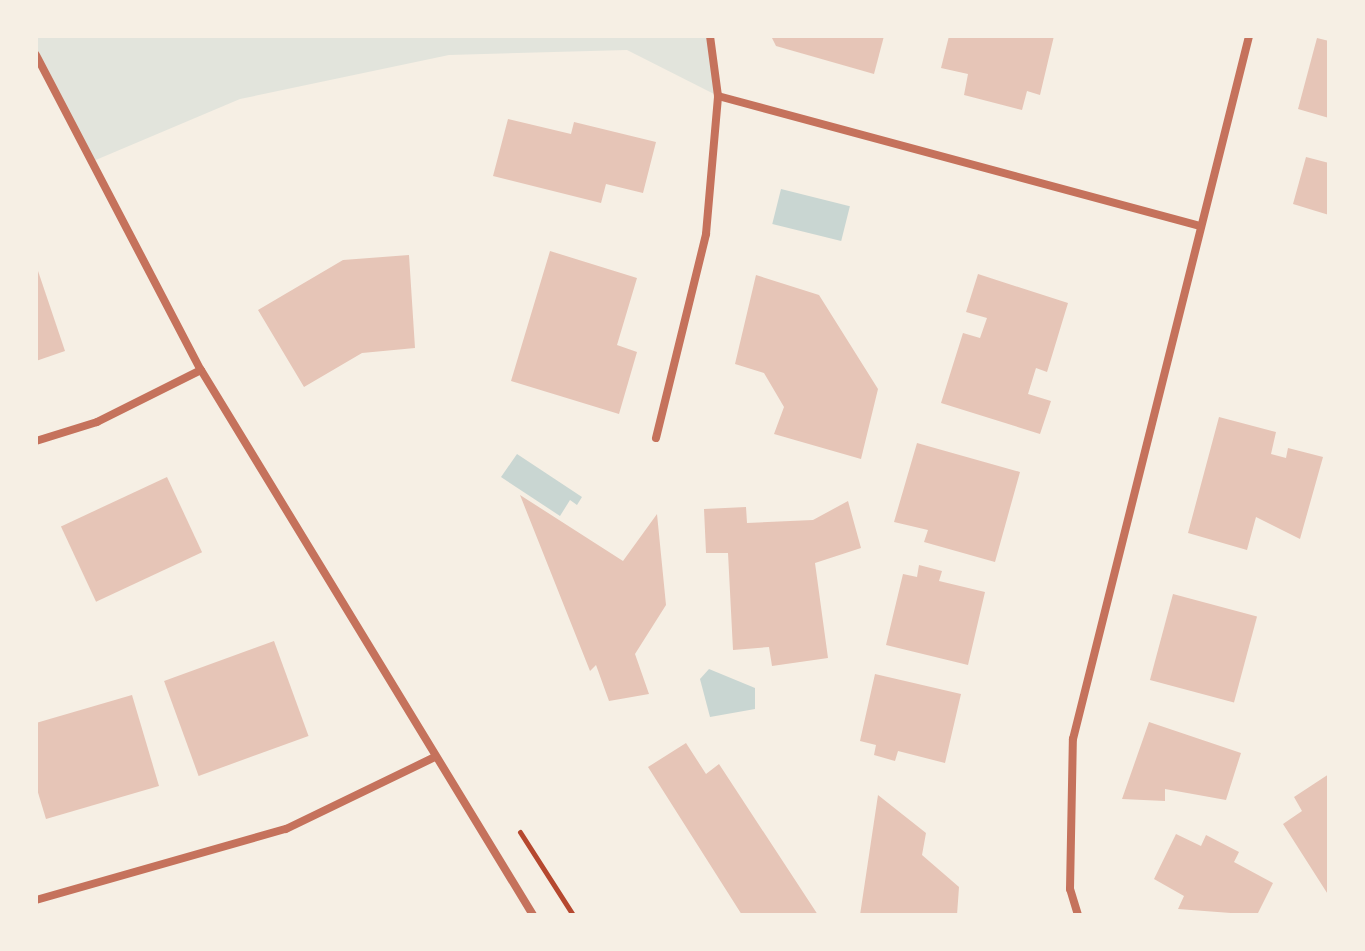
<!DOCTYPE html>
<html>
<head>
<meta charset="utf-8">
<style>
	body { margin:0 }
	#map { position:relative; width:1365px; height:951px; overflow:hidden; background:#f6efe4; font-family:"Fira Sans",sans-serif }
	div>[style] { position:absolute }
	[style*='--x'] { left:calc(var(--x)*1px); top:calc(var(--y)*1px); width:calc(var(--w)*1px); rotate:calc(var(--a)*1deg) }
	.green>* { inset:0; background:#e2e4dc }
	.water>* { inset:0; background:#c9d6d2; transform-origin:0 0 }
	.building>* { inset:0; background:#e6c5b7; transform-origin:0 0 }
	.path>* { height:5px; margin:-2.5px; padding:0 2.5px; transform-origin:2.5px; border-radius:2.5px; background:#b5482f }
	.minor>* { height:8px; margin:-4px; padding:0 4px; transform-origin:4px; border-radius:4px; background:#c5725c }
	span { translate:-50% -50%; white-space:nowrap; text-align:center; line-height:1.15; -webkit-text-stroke:6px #f6efe4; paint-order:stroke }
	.frame { position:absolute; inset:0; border:38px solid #f6efe4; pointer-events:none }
</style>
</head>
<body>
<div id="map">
	<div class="green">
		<div style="clip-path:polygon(36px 36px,710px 36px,718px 96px,627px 50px,449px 55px,240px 99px,91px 162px,36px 55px)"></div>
	</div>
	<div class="water">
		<div style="left:781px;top:189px;width:71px;height:36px;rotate:14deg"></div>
		<div style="clip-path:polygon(517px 454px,582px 497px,577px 505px,570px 500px,560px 516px,501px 477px)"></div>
		<div style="clip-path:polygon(709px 669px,755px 688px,755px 709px,710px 717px,700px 679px)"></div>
	</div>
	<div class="building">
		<div style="clip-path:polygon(771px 36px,884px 36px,874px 74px,776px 46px)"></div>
		<div style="clip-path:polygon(949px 36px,1054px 36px,1040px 95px,1027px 91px,1022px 110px,964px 95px,968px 74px,941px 68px)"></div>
		<div style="clip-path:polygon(1317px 38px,1329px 41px,1329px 118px,1298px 109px)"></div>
		<div style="clip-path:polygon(508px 119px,571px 134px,574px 122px,656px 142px,643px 193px,606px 184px,601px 203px,493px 176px)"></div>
		<div style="clip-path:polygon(1306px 157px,1329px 163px,1329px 215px,1293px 204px)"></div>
		<div style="clip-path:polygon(550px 251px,637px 278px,617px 345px,637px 352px,619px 414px,511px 381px)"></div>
		<div style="clip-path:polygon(409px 255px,415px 348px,362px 353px,304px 387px,258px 310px,343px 260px)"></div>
		<div style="clip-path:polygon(36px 265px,65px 351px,36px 361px)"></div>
		<div style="clip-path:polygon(978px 274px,1068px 303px,1047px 372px,1036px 368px,1028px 394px,1051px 401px,1040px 434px,941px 403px,963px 333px,980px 338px,987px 318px,966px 312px)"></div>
		<div style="clip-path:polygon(756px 275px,819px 295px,878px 389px,861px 459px,774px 434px,784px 407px,764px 373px,735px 364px)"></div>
		<div style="clip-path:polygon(1219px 417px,1276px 432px,1271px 454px,1286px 458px,1288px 448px,1323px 457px,1300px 539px,1256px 517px,1247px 550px,1188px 533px)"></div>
		<div style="clip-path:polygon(917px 443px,1020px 472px,995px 562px,924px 542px,928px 530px,894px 522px)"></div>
		<div style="left:167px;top:477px;width:83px;height:117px;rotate:65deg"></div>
		<div style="clip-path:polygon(520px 495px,623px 561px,657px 514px,666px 605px,635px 654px,649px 694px,609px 701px,596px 665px,590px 671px)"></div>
		<div style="clip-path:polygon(848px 501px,861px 548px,815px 563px,828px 658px,772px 666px,769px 647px,733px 650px,728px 553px,706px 553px,704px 509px,746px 507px,747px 523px,813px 520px)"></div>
		<div style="clip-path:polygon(919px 565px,942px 571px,939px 581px,985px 592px,968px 665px,886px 645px,903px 574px,917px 577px)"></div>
		<div style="left:1173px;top:594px;width:87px;height:89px;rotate:15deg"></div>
		<div style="left:274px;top:641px;width:101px;height:117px;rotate:70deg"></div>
		<div style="clip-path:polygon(875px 674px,961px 694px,945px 763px,898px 751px,895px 761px,874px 755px,876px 745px,860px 741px)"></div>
		<div style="clip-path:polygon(132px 695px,159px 786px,46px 819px,36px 786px,36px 723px)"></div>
		<div style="clip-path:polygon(1149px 722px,1241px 753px,1226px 800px,1165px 789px,1165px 801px,1122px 799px)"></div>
		<div style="clip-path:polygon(686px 743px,706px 774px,719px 764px,818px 915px,742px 915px,648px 767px)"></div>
		<div style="clip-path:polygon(1329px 774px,1329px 896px,1283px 824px,1302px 811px,1294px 797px)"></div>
		<div style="clip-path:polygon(878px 795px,926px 833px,922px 855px,959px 887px,957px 915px,860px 915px)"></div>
		<div style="clip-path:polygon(1176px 834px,1201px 846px,1206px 835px,1239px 852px,1234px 862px,1273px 883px,1257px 915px,1178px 909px,1184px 896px,1154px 879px)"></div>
	</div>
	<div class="path">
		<div style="--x:520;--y:832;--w:98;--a:57.4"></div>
	</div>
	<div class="minor">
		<div style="--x:36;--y:55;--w:356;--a:62.4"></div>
		<div style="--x:201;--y:370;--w:638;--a:58.65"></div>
		<div style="--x:718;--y:96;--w:496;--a:15.1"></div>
		<div style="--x:656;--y:438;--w:210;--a:-76.2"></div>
		<div style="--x:706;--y:234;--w:139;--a:-85"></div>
		<div style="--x:718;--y:96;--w:61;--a:-97.6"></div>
		<div style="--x:36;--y:441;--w:64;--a:-17.3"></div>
		<div style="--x:97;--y:422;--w:116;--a:-26.6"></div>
		<div style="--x:36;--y:900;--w:260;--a:-15.9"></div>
		<div style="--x:286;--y:829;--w:165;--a:-25.8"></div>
		<div style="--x:1078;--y:915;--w:27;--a:-107"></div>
		<div style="--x:1070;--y:889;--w:150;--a:-88.9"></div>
		<div style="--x:1073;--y:739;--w:725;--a:-75.94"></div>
	</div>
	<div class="frame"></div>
</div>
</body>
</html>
